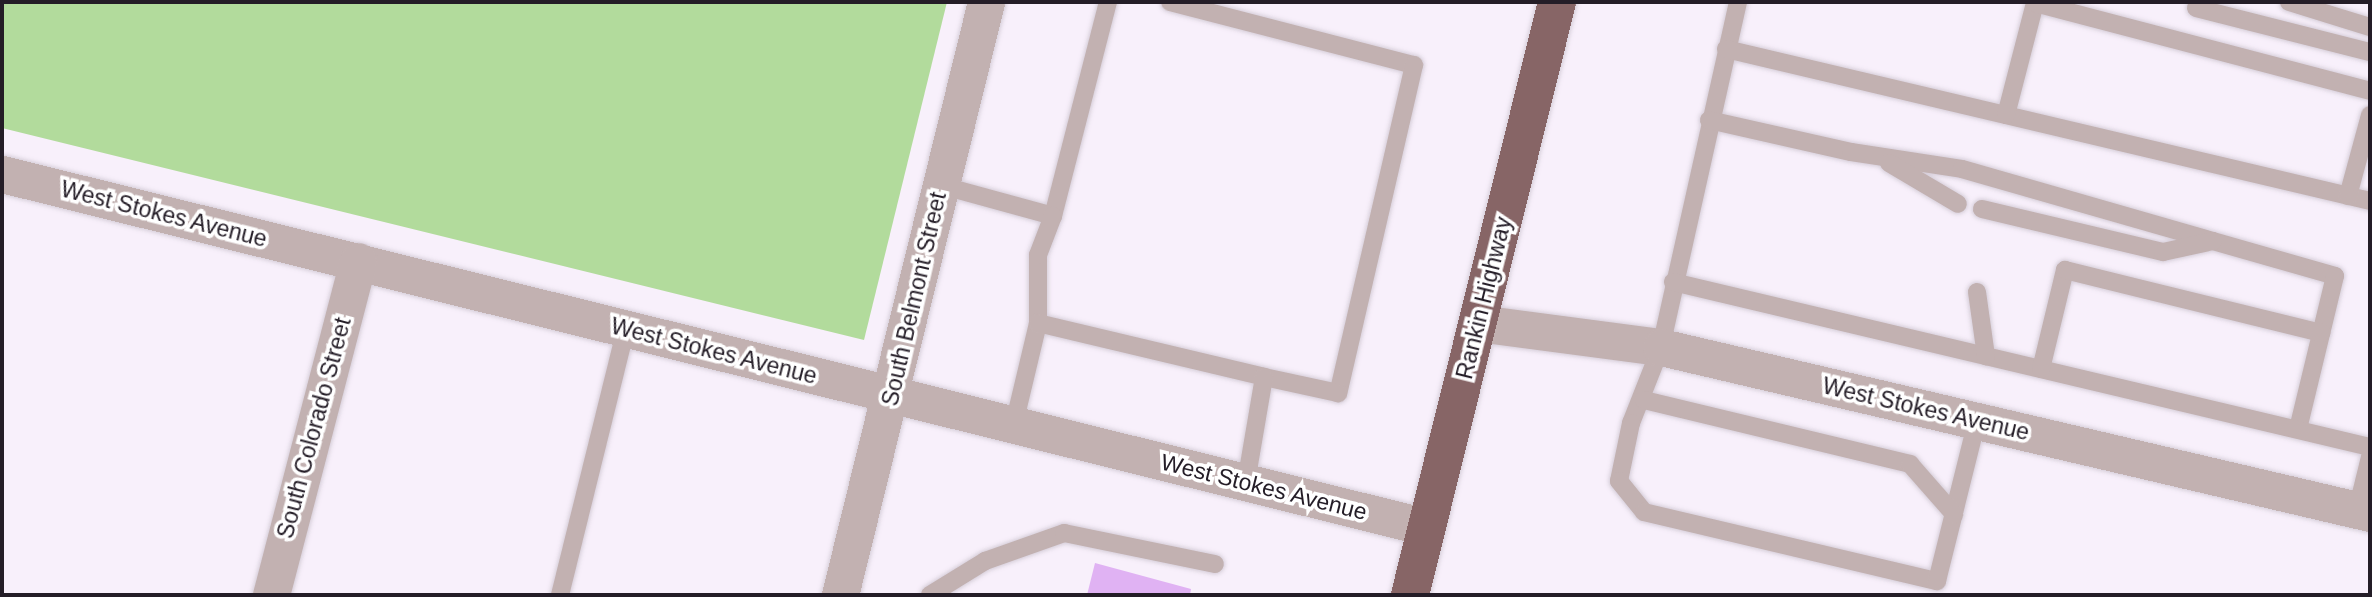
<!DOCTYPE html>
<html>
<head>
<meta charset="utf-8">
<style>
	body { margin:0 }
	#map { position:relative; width:2372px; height:597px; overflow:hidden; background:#f8f0fb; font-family:Arial,sans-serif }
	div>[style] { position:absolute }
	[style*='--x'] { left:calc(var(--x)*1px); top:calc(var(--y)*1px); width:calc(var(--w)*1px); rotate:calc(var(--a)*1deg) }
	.green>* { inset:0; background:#b2db9c }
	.building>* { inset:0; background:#e0b2f3 }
	.roads { filter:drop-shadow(0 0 2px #d6ced9) drop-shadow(0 0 2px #d6ced9) }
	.lane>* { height:18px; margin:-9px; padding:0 9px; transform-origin:9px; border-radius:9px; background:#c2b1b1 }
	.street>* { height:37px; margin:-18.5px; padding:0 18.5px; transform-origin:18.5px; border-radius:18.5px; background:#c2b1b1 }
	.highway>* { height:38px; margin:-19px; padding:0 19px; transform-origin:19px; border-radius:19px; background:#876566 }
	span { translate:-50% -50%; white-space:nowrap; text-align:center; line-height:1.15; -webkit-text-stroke:7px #fff; paint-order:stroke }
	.street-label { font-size:23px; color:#241d27 }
	.frame { position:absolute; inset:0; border:4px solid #241d27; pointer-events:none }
</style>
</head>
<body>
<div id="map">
	<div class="green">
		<div style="clip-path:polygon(2px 2px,947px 2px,864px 340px,2px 128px)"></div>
	</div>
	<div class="building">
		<div style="clip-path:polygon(1095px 563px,1191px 589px,1190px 595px,1087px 595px)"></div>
	</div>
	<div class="roads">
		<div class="lane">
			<div style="--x:1170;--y:2;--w:252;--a:14.5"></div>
			<div style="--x:1414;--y:65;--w:337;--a:103"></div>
			<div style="--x:1338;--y:393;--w:76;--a:-167.8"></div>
			<div style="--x:1738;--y:2;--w:353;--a:102.6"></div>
			<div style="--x:1661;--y:347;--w:82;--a:111.5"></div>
			<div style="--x:1631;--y:423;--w:59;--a:101.7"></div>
			<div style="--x:1619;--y:481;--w:40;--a:51"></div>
			<div style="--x:1644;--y:512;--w:301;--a:13.3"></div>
			<div style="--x:1937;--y:581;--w:165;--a:-76"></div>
			<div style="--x:2289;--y:2;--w:85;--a:17.2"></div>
			<div style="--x:2196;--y:8;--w:179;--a:14.2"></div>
			<div style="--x:1726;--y:49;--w:662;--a:13.28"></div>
			<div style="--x:2006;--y:115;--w:116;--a:-75.5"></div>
			<div style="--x:2035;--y:3;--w:346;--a:14.7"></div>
			<div style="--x:1709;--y:120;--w:146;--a:12.7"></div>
			<div style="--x:1851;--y:152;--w:112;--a:8.7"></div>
			<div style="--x:1962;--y:169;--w:388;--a:16"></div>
			<div style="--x:2335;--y:276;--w:157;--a:103.6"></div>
			<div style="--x:1889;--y:163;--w:80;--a:30.7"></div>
			<div style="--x:940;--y:185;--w:117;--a:15.3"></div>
			<div style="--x:1053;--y:216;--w:221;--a:-75.6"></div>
			<div style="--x:2348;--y:196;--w:84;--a:-74.8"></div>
			<div style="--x:1982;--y:209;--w:186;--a:13.4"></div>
			<div style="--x:2163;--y:252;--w:51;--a:-12.4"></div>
			<div style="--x:1673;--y:282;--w:716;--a:13.32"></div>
			<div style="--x:1977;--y:292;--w:65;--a:82"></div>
			<div style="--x:1038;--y:323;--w:68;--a:-90"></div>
			<div style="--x:1038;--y:255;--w:42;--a:-69"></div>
			<div style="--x:2041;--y:369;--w:102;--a:-76.4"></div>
			<div style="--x:2065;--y:270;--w:264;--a:13.8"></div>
			<div style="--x:1644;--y:400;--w:274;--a:13.5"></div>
			<div style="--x:1910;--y:464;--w:67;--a:48.7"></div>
			<div style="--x:1014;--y:424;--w:104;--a:-76.6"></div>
			<div style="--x:1038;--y:323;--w:232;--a:13.4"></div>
			<div style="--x:1264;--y:377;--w:107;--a:99.7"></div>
			<div style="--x:2357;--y:510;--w:55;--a:-76.2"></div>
			<div style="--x:560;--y:595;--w:275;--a:-76.1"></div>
			<div style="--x:930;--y:595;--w:65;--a:-31.7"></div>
			<div style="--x:985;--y:561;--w:84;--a:-19.5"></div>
			<div style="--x:1064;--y:533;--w:154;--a:11.6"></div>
		</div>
		<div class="street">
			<div style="--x:2;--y:174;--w:1467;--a:13.92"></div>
			<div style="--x:1478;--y:323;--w:185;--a:7.5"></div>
			<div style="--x:1661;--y:347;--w:728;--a:13.18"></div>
			<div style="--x:271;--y:595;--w:345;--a:-75.4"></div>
			<div style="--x:840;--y:595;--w:611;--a:-76.17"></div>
		</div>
		<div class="highway">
			<div style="--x:1410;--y:595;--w:611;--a:-76.08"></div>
		</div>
	</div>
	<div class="street-label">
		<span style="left:164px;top:214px;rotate:14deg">West Stokes Avenue</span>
		<span style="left:1484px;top:298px;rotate:-76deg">Rankin Highway</span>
		<span style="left:914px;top:299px;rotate:-77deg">South Belmont Street</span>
		<span style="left:714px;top:351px;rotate:14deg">West Stokes Avenue</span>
		<span style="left:1926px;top:409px;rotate:13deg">West Stokes Avenue</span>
		<span style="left:314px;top:428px;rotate:-75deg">South Colorado Street</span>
		<span style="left:1264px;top:487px;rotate:14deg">West Stokes Avenue</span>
	</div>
	<div class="frame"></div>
</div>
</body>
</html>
